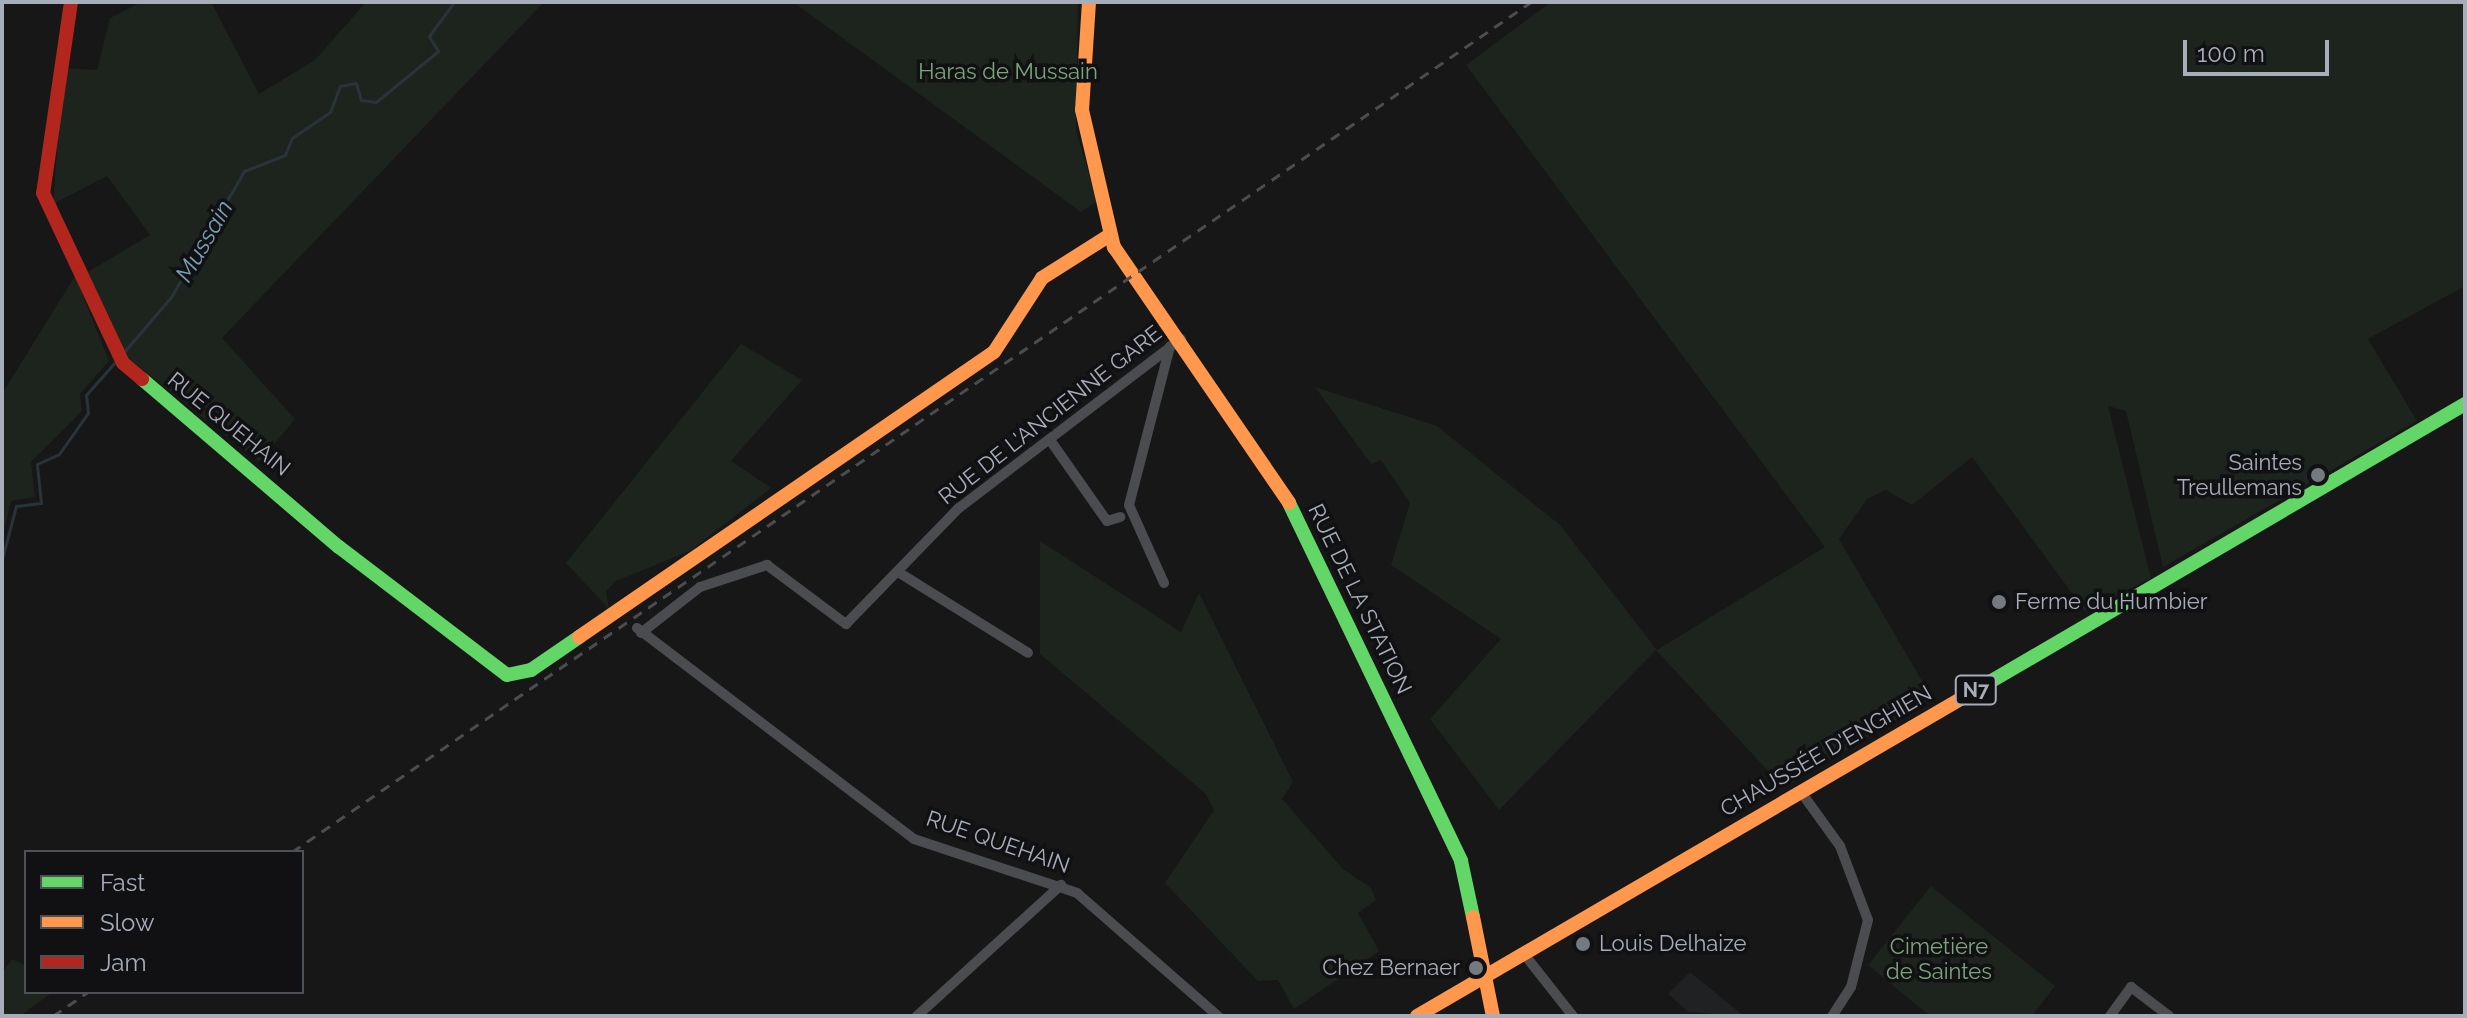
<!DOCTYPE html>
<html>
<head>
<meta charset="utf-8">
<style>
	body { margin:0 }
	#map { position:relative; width:2467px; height:1018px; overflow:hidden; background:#171717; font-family:Raleway,sans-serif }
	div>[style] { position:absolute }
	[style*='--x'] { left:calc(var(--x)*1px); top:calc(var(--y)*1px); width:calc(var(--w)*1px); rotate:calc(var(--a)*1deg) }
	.built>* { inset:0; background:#202123 }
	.green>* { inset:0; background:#1c241d }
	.stream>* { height:3px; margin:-1.5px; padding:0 1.5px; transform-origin:1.5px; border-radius:1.5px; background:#29333a }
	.street>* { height:10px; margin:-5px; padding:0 5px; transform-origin:5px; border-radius:5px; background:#4a4c50 }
	.fast>* { height:14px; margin:-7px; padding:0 7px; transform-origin:7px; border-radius:7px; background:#63d668 }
	.slow>* { height:14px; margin:-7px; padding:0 7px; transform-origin:7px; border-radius:7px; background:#ff974d }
	.jam>* { height:14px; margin:-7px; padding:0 7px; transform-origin:7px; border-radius:7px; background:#b3261e }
	.rail>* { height:3px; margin-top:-1.5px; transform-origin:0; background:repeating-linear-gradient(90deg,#4a4c4f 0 10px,transparent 0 18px) }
	.dots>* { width:22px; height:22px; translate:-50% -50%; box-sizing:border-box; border:4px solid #111113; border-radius:50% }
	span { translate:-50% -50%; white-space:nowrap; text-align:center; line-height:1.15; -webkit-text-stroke:7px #111113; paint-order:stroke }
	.shield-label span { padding:2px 6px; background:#111113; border:2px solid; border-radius:6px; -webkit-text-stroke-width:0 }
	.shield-label { font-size:20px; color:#a7aeb9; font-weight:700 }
	.park-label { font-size:22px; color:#7da57c }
	.street-label { font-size:22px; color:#a7aeb9 }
	.poi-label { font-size:22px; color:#a7aeb9 }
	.right { translate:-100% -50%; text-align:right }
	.left { translate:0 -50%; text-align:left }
	.water-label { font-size:24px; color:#7ba0b6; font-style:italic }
	.frame { position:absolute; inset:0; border:4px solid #a7aeb9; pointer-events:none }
	.legend { position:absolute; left:24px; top:850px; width:280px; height:144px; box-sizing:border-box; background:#111113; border:2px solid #4d5055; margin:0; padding:10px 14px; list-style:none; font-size:24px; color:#a7aeb9 }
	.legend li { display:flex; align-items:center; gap:16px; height:40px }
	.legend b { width:40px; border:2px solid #4d5055 }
	.scale { position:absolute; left:2183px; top:40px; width:146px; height:36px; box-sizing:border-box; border:4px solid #a7aeb9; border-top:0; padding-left:10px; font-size:24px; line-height:28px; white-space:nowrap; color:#a7aeb9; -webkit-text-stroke:6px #111113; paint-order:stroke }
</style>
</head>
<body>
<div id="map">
	<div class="built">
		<div style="clip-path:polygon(1690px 972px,1744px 1016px,1688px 1012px,1668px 994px)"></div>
	</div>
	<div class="green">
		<div style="clip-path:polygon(142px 2px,211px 2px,259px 94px,315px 60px,366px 2px,544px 2px,222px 338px,295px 419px,259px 462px,128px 358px,88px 272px,150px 235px,107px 176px,53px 204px,63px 68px,97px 70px,110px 18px)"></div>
		<div style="clip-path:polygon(793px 2px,1078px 2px,1076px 130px,1097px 201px,1081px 212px)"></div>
		<div style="clip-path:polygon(1551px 2px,2465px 2px,2465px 286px,2368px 339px,2417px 421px,2163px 567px,2126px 411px,2108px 406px,2151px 578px,2085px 611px,1972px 457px,1912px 505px,1886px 490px,1867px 499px,1839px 539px,1932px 698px,1784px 788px,1656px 650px,1499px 810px,1430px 719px,1501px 639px,1391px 565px,1410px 503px,1381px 460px,1371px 464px,1315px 387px,1437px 426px,1560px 525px,1657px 650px,1825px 547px,1466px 65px)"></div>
		<div style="clip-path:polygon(75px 276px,109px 361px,80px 394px,82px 411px,31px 462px,35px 497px,11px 501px,2px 539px,2px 394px)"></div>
		<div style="clip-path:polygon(741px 344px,802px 380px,731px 461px,771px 488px,690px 551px,616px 581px,606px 591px,609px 609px,566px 563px)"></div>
		<div style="clip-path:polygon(1040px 541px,1181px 632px,1199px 593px,1293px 782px,1282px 799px,1343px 869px,1371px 888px,1376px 900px,1358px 913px,1379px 951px,1294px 1009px,1278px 980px,1258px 981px,1165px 883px,1214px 810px,1206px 794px,1040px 654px)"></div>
		<div style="clip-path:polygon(1931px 886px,2055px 986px,2032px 1016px,1930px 1016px,1868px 965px)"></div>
		<div style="clip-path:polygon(12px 959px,26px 966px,26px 992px,53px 992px,20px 1016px,2px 1016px,2px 973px)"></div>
	</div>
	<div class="stream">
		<div style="--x:124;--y:352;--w:72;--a:-49.5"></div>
		<div style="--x:171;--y:297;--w:146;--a:-59.9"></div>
		<div style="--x:244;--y:171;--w:44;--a:-21.3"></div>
		<div style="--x:285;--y:155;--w:18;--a:-68"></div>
		<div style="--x:292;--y:138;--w:46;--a:-34.4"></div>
		<div style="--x:330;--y:112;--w:28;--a:-69"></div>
		<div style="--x:340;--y:86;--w:16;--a:-11"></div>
		<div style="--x:356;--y:83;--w:18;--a:74"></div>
		<div style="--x:361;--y:100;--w:15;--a:8"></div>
		<div style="--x:376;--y:102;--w:80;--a:-39.4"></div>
		<div style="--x:438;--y:51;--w:17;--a:-121"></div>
		<div style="--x:429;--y:36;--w:42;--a:-53.7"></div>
		<div style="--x:2;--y:559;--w:55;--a:-75.2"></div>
		<div style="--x:16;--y:506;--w:25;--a:-7"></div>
		<div style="--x:41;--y:503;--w:39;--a:-96"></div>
		<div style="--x:37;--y:464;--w:24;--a:-24"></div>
		<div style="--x:59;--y:454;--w:50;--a:-54.7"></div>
		<div style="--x:88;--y:413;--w:18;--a:-96"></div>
		<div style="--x:86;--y:395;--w:45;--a:-48.6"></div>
		<div style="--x:2;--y:606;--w:6;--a:90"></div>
	</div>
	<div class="street">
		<div style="--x:1050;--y:440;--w:99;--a:54.9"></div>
		<div style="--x:1107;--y:521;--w:14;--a:-17"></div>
		<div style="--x:898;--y:572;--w:153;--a:31.9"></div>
		<div style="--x:1164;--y:583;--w:85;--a:-114.2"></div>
		<div style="--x:1129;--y:505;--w:164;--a:-75.5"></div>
		<div style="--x:637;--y:628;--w:348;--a:37.3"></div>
		<div style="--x:914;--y:839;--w:172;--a:18.3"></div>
		<div style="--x:1077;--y:893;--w:187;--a:41.1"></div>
		<div style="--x:641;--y:633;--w:75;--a:-37.9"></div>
		<div style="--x:700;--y:587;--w:71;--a:-18.2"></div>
		<div style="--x:767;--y:565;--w:99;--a:36.8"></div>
		<div style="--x:846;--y:624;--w:162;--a:-45.8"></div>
		<div style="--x:959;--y:508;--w:279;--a:-37.3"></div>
		<div style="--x:1801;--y:792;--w:67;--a:54.2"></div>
		<div style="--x:1840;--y:846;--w:79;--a:69.3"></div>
		<div style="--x:1868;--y:920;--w:69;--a:104.2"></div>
		<div style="--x:1851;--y:987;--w:35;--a:123"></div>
		<div style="--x:1524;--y:954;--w:79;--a:51.7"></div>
		<div style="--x:917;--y:1016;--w:195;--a:-42.3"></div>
		<div style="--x:2110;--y:1016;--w:36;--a:-54"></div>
		<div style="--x:2131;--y:987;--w:48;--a:37.3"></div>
	</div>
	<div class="fast">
		<div style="--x:142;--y:379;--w:259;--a:40.5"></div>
		<div style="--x:339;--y:547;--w:211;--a:37.3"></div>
		<div style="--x:507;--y:675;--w:25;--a:-12"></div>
		<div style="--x:531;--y:670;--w:58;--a:-34.5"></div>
		<div style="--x:1289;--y:503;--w:397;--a:64.3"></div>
		<div style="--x:1461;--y:861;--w:57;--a:77.9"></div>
		<div style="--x:1988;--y:683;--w:553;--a:-30.32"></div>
	</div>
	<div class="slow">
		<div style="--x:1089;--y:2;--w:108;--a:93.7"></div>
		<div style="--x:1082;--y:110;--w:141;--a:76.9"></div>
		<div style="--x:1114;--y:247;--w:310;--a:55.6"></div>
		<div style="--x:579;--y:637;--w:503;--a:-34.48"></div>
		<div style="--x:994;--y:352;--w:88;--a:-57"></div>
		<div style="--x:1042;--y:278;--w:80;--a:-32.3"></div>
		<div style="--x:1473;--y:917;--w:101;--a:78.6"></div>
		<div style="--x:1417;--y:1016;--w:661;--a:-30.25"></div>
	</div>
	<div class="jam">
		<div style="--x:71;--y:2;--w:193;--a:98.3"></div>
		<div style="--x:43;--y:193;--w:188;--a:64.8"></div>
		<div style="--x:123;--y:363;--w:25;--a:40"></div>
	</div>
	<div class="rail">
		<div style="--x:292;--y:852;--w:1503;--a:-34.45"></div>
		<div style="--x:53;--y:1016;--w:42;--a:-34.4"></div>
	</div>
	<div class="dots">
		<div style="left:2318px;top:475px;background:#757980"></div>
		<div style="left:1999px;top:602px;background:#757980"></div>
		<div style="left:1583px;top:944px;background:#757980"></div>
		<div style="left:1476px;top:968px;background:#757980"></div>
	</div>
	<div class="shield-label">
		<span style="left:1976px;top:690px">N7</span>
	</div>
	<div class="park-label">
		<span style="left:1008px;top:72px">Haras de Mussain</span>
		<span style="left:1939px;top:959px">Cimetière<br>de Saintes</span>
	</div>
	<div class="street-label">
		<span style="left:1050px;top:415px;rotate:-38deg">RUE DE L'ANCIENNE GARE</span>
		<span style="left:229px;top:424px;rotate:39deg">RUE QUEHAIN</span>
		<span style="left:1360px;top:599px;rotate:64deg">RUE DE LA STATION</span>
		<span style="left:1826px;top:751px;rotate:-30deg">CHAUSSÉE D'ENGHIEN</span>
		<span style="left:998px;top:842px;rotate:19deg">RUE QUEHAIN</span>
	</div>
	<div class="poi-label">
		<span class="right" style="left:2302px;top:475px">Saintes<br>Treullemans</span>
		<span class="left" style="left:2015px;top:602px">Ferme du Humbier</span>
		<span class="left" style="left:1599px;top:944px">Louis Delhaize</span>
		<span class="right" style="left:1460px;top:968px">Chez Bernaer</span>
	</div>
	<div class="water-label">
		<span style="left:204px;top:241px;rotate:-60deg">Mussain</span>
	</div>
	<div class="frame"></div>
	<ul class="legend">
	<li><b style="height:10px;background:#63d668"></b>Fast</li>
	<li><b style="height:10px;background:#ff974d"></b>Slow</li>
	<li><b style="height:10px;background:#b3261e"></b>Jam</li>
	</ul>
	<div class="scale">100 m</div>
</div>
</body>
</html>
